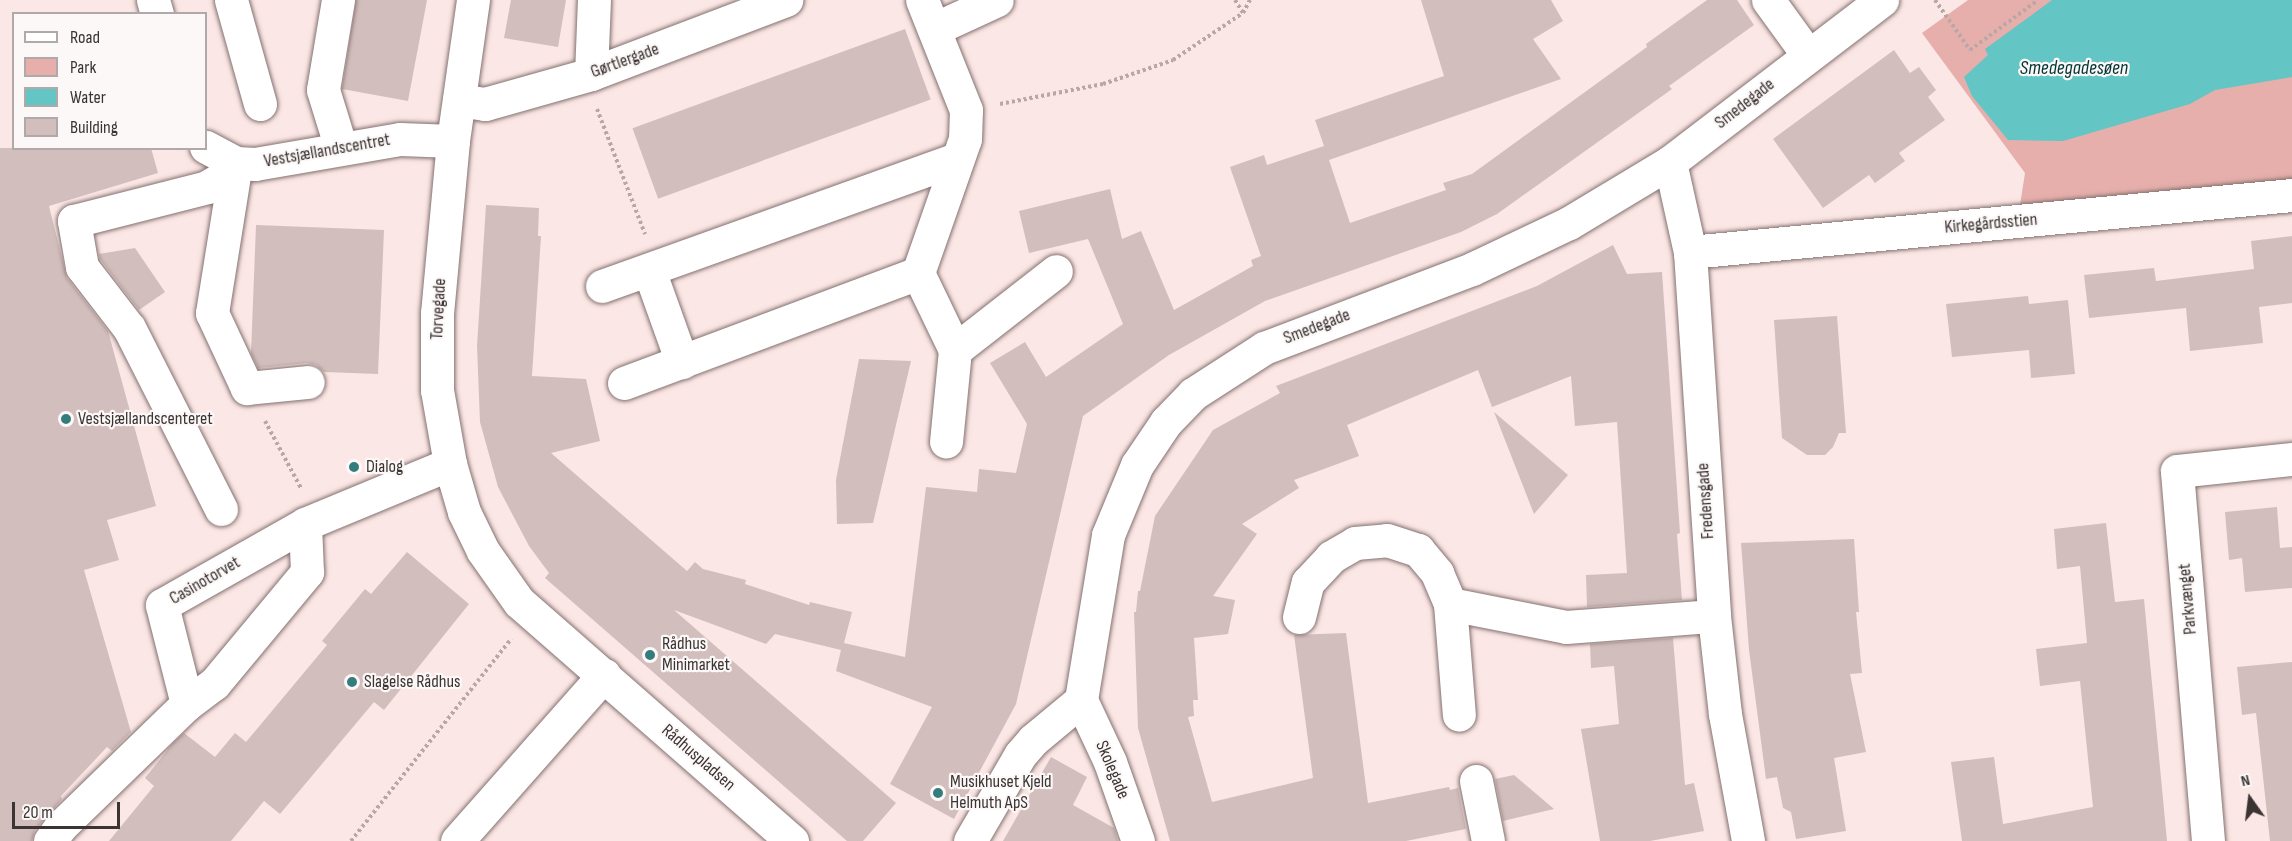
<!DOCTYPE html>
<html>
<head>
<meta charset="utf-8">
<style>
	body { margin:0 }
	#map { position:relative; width:2292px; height:841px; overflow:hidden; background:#fbe7e5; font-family:"Sofia Sans Condensed",sans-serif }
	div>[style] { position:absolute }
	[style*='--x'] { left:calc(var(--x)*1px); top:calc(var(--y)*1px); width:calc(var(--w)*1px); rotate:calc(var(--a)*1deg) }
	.green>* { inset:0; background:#e6afab }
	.water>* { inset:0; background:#63c5c4 }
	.building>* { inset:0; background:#d2bfbd; transform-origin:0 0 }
	.path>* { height:4px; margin-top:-2px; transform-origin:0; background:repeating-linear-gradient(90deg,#b7a8a6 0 3px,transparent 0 6px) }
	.roads { filter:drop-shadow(0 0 2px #837170) drop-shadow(0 0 2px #837170) }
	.minor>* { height:33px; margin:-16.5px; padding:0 16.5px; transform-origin:16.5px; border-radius:16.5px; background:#fff }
	.dots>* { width:16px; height:16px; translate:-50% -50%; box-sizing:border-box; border:3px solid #fcf8f8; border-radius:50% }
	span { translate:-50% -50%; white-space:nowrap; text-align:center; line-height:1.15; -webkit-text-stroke:4.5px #fcf8f8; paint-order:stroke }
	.street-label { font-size:18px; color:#3b3433 }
	.poi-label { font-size:18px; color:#3b3433 }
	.left { translate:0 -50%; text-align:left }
	.water-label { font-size:20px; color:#023434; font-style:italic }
	.legend { position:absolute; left:12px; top:12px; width:195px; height:138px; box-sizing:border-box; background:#fcf8f8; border:2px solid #afaaa9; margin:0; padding:8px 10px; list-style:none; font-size:18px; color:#3b3433 }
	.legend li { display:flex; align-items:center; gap:12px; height:30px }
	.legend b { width:30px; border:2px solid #afaaa9 }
	.north { position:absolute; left:2220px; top:769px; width:60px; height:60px; -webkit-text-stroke:4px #fcf8f8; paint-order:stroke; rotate:346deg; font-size:16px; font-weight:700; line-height:24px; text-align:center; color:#3b3433 }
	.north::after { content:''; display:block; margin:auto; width:21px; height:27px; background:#3b3433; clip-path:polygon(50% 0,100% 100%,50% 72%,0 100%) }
	.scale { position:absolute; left:12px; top:802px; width:108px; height:27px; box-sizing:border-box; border:3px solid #3b3433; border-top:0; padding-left:8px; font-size:18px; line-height:21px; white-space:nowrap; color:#3b3433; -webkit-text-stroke:4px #fcf8f8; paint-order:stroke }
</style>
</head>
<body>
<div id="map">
	<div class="green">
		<div style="clip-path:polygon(1968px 0,2292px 0,2292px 180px,2020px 205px,2025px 173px,1922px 33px)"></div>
	</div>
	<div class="water">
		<div style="clip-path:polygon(2052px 0,2292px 0,2292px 77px,2215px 90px,2190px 104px,2063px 141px,2008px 140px,1972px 96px,1964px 77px,1988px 55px,1985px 49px)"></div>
	</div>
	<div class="building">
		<div style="clip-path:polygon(356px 0,427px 0,408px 101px,342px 89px)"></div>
		<div style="clip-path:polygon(511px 0,566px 0,558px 47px,504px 38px)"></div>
		<div style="clip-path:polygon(1421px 0,1551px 0,1563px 21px,1533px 39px,1561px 79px,1329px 160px,1328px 157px,1350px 223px,1446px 190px,1443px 183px,1472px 174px,1647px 47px,1646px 44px,1707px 0,1737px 0,1754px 25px,1669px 86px,1672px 89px,1497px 214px,1461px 232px,1265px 301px,1169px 355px,1083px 416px,1016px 704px,954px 819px,890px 784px,932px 707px,836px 671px,841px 650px,775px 634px,766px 644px,674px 610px,896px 803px,863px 841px,847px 841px,545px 578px,549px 573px,529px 546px,498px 487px,480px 422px,477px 346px,486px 205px,539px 208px,538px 236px,541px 236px,532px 376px,586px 379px,600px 441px,551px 453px,687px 571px,695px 562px,703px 569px,746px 580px,745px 584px,809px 605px,810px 602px,852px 612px,844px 643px,905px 657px,926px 487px,977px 492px,979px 469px,1016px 473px,1027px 424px,990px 363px,1025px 342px,1046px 377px,1123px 324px,1088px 239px,1029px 253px,1019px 211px,1110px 189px,1122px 239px,1141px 231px,1174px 310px,1253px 266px,1251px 260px,1261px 256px,1230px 167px,1264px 155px,1267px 165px,1324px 146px,1315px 120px,1444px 76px)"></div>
		<div style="left:905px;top:29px;width:75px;height:290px;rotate:70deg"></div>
		<div style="clip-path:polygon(1894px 50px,1910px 73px,1919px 67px,1936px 90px,1928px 97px,1945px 120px,1899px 153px,1905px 161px,1875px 183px,1869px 175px,1823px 208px,1773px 139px)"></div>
		<div style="clip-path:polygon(0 148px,151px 148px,158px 173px,49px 206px,67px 278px,108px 331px,156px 506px,107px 520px,119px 560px,84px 570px,131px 732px,112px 751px,107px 747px,61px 796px,62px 799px,35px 830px,32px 841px,0 841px)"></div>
		<div style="clip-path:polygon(256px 225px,384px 230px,378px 374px,324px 372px,316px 365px,307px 363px,258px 368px,251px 353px)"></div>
		<div style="clip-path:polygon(2292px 236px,2292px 303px,2259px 307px,2263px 343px,2190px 351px,2186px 308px,2089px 318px,2084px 275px,2154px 268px,2156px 281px,2254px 269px,2251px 241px)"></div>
		<div style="clip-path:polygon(1613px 245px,1627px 274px,1662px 272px,1680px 533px,1677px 534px,1682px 600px,1587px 607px,1586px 575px,1627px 573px,1617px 422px,1575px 426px,1571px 376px,1492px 407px,1478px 370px,1347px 425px,1359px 456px,1294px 480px,1299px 488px,1242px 524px,1257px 534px,1213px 596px,1235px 600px,1228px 634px,1194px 638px,1198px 700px,1193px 700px,1194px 716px,1188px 717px,1212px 802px,1313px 778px,1294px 635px,1346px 633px,1368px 803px,1449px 787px,1450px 790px,1458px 788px,1466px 829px,1406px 841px,1170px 841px,1138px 728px,1134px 612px,1136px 612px,1138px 591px,1140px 591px,1155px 516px,1213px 430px,1280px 393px,1276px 386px,1537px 286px)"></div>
		<div style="clip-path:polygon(135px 248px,165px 292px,139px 310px,100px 259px,99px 254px)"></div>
		<div style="clip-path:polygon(2028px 296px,2029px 304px,2068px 300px,2075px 374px,2031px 378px,2029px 350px,1952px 357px,1946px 304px)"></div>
		<div style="clip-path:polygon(1837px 316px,1846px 433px,1839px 433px,1833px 447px,1825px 455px,1807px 455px,1782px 438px,1774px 320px)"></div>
		<div style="clip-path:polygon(859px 359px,911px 361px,873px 523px,837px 524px,836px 480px)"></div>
		<div style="clip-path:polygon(1494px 412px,1568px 475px,1534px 514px)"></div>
		<div style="clip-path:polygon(2277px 507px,2280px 548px,2292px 547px,2292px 588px,2245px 592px,2242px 558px,2229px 560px,2225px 512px)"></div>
		<div style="clip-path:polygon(2106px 523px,2115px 602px,2144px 599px,2167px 841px,1962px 841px,1951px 762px,1994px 757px,2003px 824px,2093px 807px,2080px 681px,2040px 686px,2036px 649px,2087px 643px,2080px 566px,2057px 569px,2054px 529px)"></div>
		<div style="clip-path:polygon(1854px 539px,1859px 612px,1856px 612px,1862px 673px,1850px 674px,1866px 752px,1834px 758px,1846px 831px,1796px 839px,1791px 812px,1783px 808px,1777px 777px,1766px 779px,1749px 650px,1741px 543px)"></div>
		<div style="clip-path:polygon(407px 552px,469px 604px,384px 710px,374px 702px,280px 814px,264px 801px,231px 841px,109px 841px,154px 786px,145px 778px,174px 742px,184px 733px,215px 757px,235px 733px,246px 742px,327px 645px,322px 641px,365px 589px,371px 594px)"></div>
		<div style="clip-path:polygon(1673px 638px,1685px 785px,1694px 783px,1704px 831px,1650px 841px,1600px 841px,1581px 729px,1619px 724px,1614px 666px,1591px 668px,1590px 644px)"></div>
		<div style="clip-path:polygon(2292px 662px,2292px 841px,2270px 841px,2256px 713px,2242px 715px,2237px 667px)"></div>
		<div style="clip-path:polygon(1051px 757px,1087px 777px,1073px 805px,1114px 828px,1118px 841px,1003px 841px)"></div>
		<div style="clip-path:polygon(1514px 775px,1554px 809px,1503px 821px,1495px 779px)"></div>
	</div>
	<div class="path">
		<div style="--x:1235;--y:0;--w:15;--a:58"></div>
		<div style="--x:1935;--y:0;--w:61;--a:55"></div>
		<div style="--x:1970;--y:50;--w:84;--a:-36.3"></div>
		<div style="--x:1000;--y:104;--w:105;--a:-11"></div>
		<div style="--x:1103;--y:84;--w:74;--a:-18.9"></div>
		<div style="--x:1173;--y:60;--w:84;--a:-33.9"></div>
		<div style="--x:1243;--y:13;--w:15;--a:-62"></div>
		<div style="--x:597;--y:109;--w:134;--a:69"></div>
		<div style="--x:265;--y:421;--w:76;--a:61.8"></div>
		<div style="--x:351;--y:841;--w:258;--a:-51.6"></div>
	</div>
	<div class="roads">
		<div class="minor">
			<div style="--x:153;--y:0;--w:15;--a:74"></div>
			<div style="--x:231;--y:0;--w:108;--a:74.4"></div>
			<div style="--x:338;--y:0;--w:91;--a:99.5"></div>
			<div style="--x:323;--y:90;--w:61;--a:72.8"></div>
			<div style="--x:473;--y:0;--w:142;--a:98.1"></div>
			<div style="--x:453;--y:141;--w:173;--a:95.3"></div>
			<div style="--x:437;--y:313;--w:77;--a:90"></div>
			<div style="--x:437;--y:390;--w:75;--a:80"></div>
			<div style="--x:450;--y:464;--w:50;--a:73.7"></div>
			<div style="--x:464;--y:512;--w:43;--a:64"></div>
			<div style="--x:483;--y:551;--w:62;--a:54.8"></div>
			<div style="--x:519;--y:602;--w:363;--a:41.2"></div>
			<div style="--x:1768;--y:0;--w:68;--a:54"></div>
			<div style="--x:934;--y:29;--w:69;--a:-24.7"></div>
			<div style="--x:591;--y:74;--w:74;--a:-87.7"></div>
			<div style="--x:459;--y:100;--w:26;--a:9"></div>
			<div style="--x:485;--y:104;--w:110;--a:-15.8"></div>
			<div style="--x:591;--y:74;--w:209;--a:-20.8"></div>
			<div style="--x:206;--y:147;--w:34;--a:28"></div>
			<div style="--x:236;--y:163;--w:19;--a:3"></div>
			<div style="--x:255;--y:164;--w:147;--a:-9.8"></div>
			<div style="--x:400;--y:139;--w:53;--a:2.2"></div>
			<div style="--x:1670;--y:162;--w:92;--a:77.5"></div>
			<div style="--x:1690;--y:252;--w:365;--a:86.2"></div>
			<div style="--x:1714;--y:616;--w:99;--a:83.6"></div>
			<div style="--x:1725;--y:714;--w:129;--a:79.7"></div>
			<div style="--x:236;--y:163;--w:152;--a:99.1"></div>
			<div style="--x:212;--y:313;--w:83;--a:65"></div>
			<div style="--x:247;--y:388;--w:61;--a:-5.6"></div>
			<div style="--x:1690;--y:252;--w:605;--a:-5.41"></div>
			<div style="--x:649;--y:270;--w:98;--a:70.3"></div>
			<div style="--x:918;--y:273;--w:85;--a:64.3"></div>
			<div style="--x:955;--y:350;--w:92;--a:95.6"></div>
			<div style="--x:602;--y:286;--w:377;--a:-19.7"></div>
			<div style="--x:955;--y:350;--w:128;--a:-38"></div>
			<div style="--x:624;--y:383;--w:314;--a:-20.5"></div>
			<div style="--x:918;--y:273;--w:142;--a:-70.7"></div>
			<div style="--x:965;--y:139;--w:29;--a:-88"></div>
			<div style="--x:966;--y:110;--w:118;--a:-111.8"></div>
			<div style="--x:221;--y:509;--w:203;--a:-116.9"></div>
			<div style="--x:129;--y:328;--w:77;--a:-127.6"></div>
			<div style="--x:82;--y:267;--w:47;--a:-99.9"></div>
			<div style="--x:74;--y:221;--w:137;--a:-14.3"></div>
			<div style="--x:207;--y:187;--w:31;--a:-31"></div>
			<div style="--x:1450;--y:604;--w:118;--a:11.2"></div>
			<div style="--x:1566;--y:627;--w:148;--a:-4.3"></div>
			<div style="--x:1299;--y:617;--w:36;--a:-76"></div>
			<div style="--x:1308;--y:582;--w:34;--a:-47"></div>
			<div style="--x:1331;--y:557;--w:28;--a:-30"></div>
			<div style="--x:1355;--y:543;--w:32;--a:-5"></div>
			<div style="--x:1387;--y:540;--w:33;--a:18"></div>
			<div style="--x:1418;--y:550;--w:30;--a:50"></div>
			<div style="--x:1437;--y:573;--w:34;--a:67"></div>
			<div style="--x:1450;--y:604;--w:111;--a:85.4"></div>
			<div style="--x:1081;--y:700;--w:68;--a:64.9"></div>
			<div style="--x:1110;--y:762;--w:84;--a:70.5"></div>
			<div style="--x:187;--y:704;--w:34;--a:-37"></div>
			<div style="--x:214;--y:684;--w:146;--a:-50.3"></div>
			<div style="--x:307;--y:572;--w:48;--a:-92.4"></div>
			<div style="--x:1476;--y:781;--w:61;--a:78.7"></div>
			<div style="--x:50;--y:841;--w:19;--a:-54"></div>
			<div style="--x:61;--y:826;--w:175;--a:-44.1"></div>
			<div style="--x:187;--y:704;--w:102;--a:-104.2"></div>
			<div style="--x:162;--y:605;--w:164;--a:-29.5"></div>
			<div style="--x:305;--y:524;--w:157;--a:-22.5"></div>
			<div style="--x:457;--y:841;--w:222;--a:-48.5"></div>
			<div style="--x:970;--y:841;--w:99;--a:-59.8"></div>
			<div style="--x:1020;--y:755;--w:20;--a:-49"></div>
			<div style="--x:1033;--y:740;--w:62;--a:-39.8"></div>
			<div style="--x:1081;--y:700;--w:167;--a:-80.7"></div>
			<div style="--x:1108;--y:535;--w:76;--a:-67.5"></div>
			<div style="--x:1137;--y:465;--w:52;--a:-56"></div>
			<div style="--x:1166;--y:422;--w:39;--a:-46"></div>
			<div style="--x:1193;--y:394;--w:85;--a:-32.9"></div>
			<div style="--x:1264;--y:348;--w:222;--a:-20.8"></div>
			<div style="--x:1472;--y:269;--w:107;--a:-25.4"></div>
			<div style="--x:1569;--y:223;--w:118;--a:-31.1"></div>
			<div style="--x:1670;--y:162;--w:267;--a:-37.4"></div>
			<div style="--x:2208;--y:841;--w:371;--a:-94.8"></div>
			<div style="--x:2177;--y:471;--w:116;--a:-6"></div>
		</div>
	</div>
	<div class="dots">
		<div style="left:66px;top:419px;background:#357d7d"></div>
		<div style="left:354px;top:467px;background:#357d7d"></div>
		<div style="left:650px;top:655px;background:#357d7d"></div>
		<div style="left:352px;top:682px;background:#357d7d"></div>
		<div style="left:938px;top:793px;background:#357d7d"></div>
	</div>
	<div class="street-label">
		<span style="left:625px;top:61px;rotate:-20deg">Gørtlergade</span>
		<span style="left:1745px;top:104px;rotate:-38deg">Smedegade</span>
		<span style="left:327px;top:151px;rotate:-10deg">Vestsjællandscentret</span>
		<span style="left:1991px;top:224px;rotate:-5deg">Kirkegårdsstien</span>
		<span style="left:439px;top:309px;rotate:-87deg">Torvegade</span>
		<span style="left:1317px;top:327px;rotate:-21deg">Smedegade</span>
		<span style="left:1706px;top:501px;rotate:-94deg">Fredensgade</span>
		<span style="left:205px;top:581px;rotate:-30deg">Casinotorvet</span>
		<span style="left:2188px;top:599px;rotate:-95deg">Parkvænget</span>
		<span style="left:698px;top:758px;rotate:41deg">Rådhuspladsen</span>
		<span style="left:1112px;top:770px;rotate:67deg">Skolegade</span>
	</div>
	<div class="poi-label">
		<span class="left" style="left:78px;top:419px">Vestsjællandscenteret</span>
		<span class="left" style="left:366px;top:467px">Dialog</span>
		<span class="left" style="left:662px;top:655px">Rådhus<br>Minimarket</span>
		<span class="left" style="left:364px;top:682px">Slagelse Rådhus</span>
		<span class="left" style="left:950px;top:793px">Musikhuset Kjeld<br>Helmuth ApS</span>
	</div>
	<div class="water-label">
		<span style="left:2074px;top:68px">Smedegadesøen</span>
	</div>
	<ul class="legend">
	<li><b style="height:8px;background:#fff"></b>Road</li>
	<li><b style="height:16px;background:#e6afab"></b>Park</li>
	<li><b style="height:16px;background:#63c5c4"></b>Water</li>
	<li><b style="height:16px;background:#d2bfbd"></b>Building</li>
	</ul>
	<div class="north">N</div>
	<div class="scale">20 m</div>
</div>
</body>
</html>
